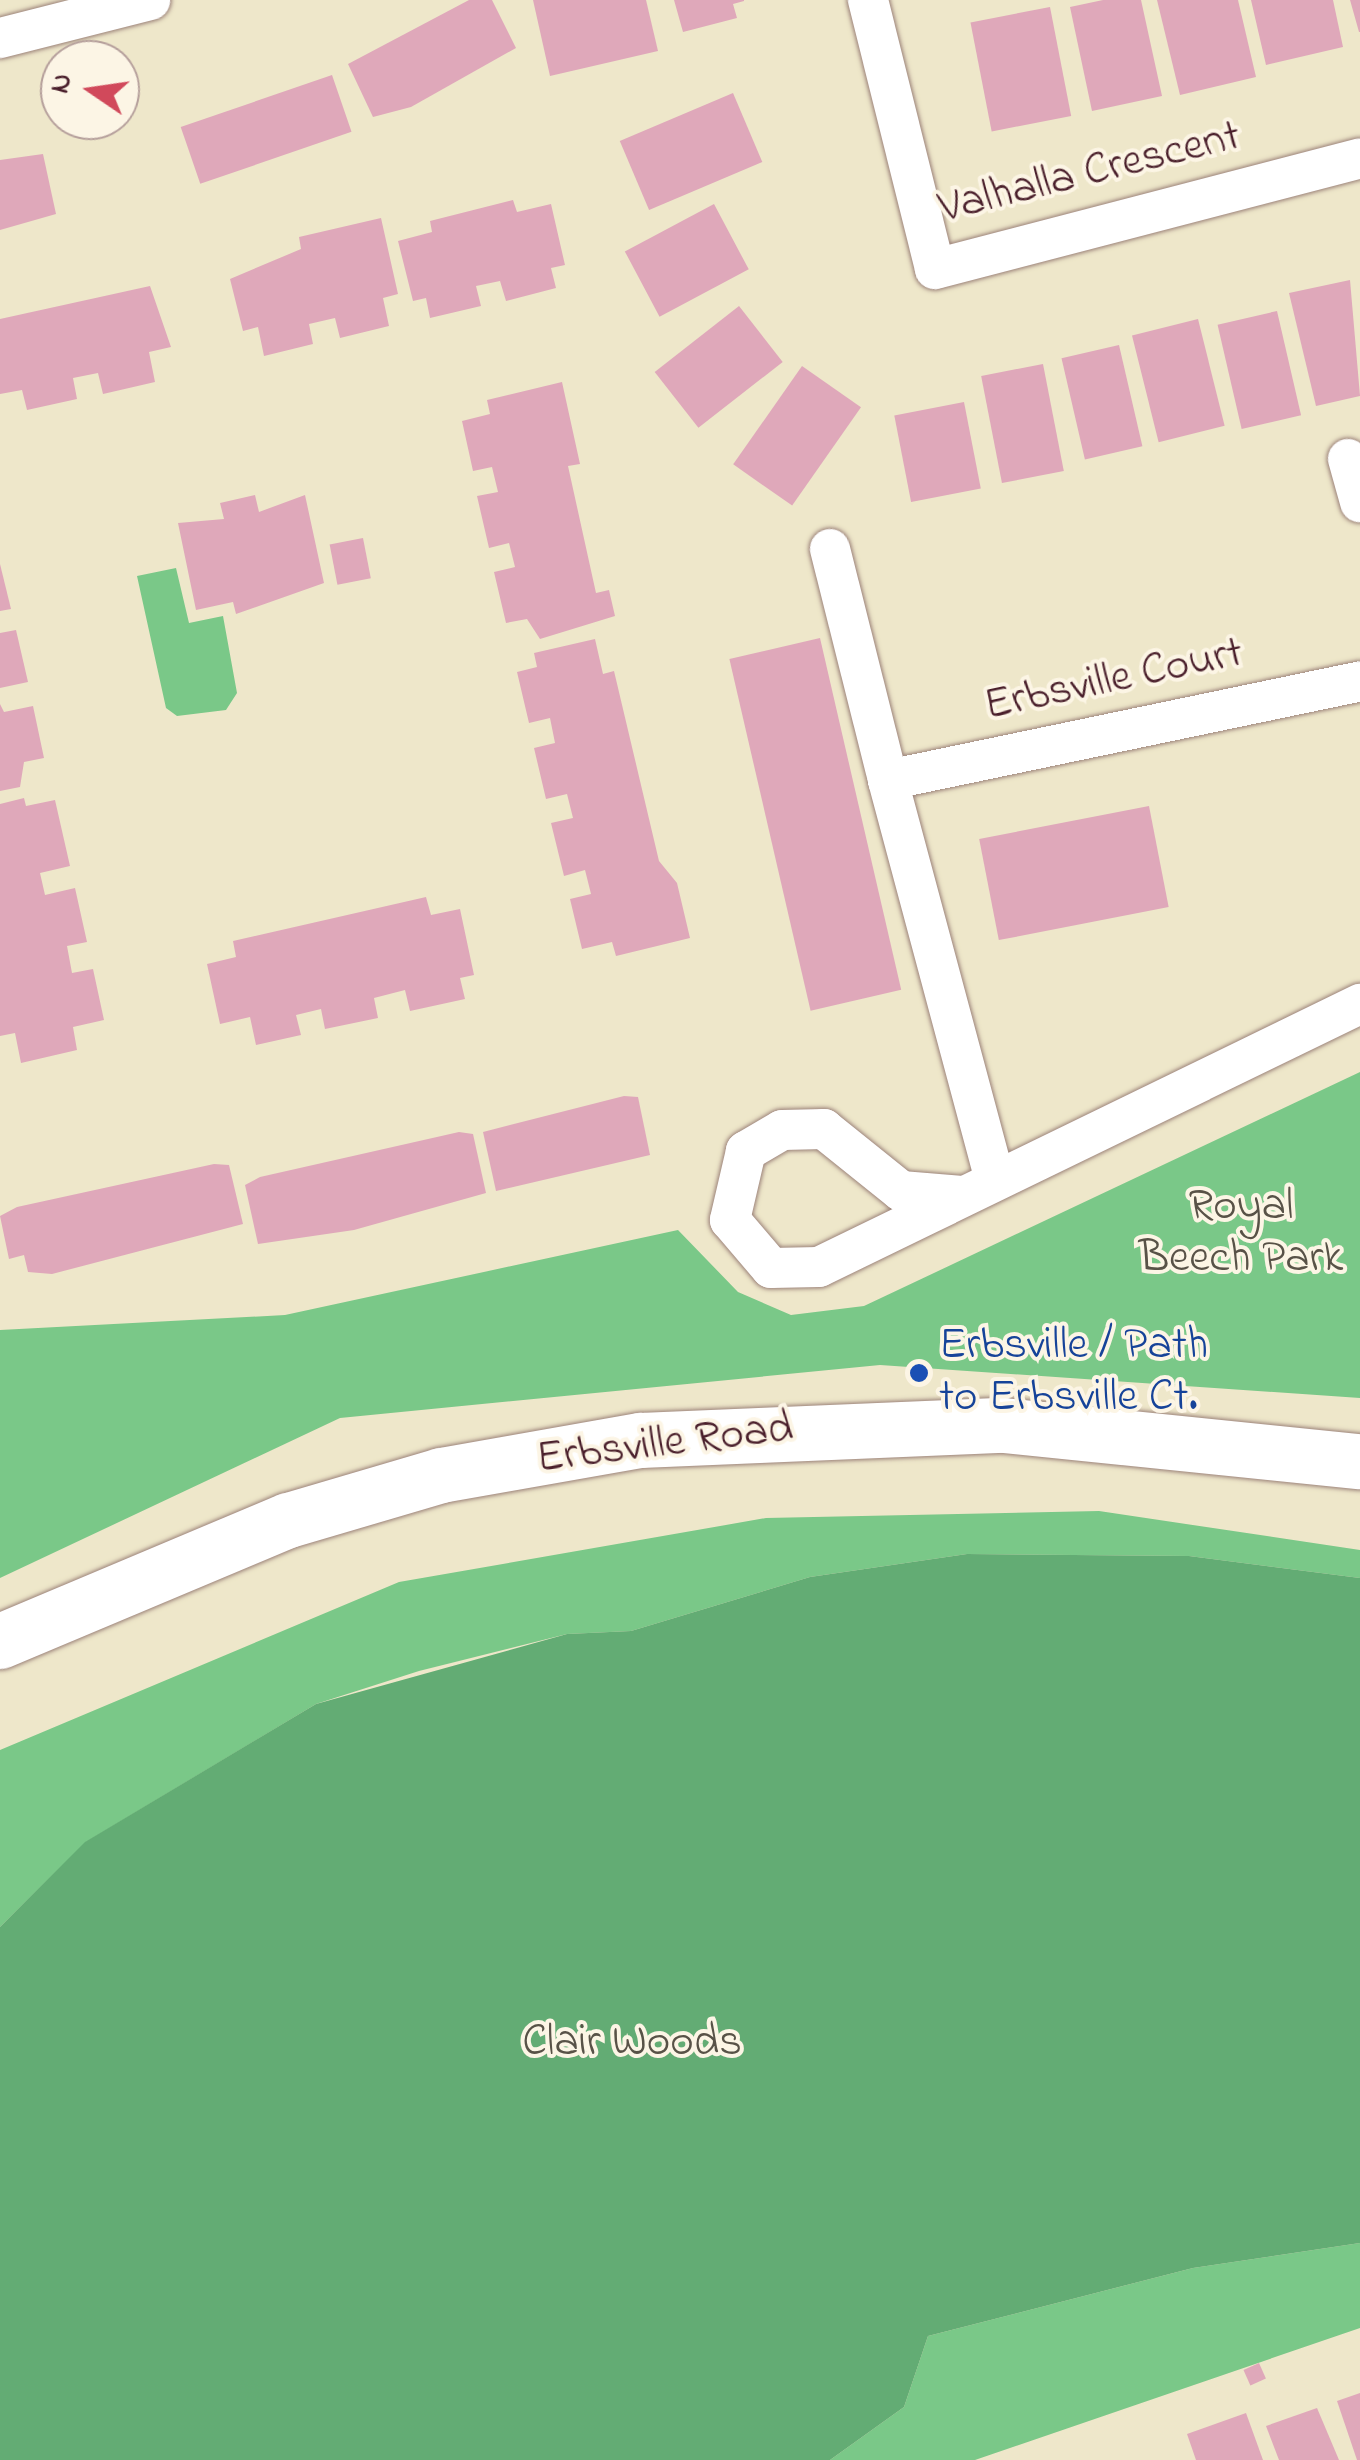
<!DOCTYPE html>
<html>
<head>
<meta charset="utf-8">
<style>
	body { margin:0 }
	#map { position:relative; width:1360px; height:2460px; overflow:hidden; background:#eee7ca; font-family:"Indie Flower",sans-serif }
	div>[style] { position:absolute }
	[style*='--x'] { left:calc(var(--x)*1px); top:calc(var(--y)*1px); width:calc(var(--w)*1px); rotate:calc(var(--a)*1deg) }
	.green>* { inset:0; background:#7ac888 }
	.forest>* { inset:0; background:#63ac74 }
	.building>* { inset:0; background:#dfa8ba; transform-origin:0 0 }
	.roads { filter:drop-shadow(0 0 2px #9c837a) drop-shadow(0 0 2px #9c837a) }
	.minor>* { height:40px; margin:-20px; padding:0 20px; transform-origin:20px; border-radius:20px; background:#fff }
	.secondary>* { height:55px; margin:-27.5px; padding:0 27.5px; transform-origin:27.5px; border-radius:27.5px; background:#fff }
	.dots>* { width:28px; height:28px; translate:-50% -50%; box-sizing:border-box; border:5px solid #fcf5e5; border-radius:50% }
	span { translate:-50% -50%; white-space:nowrap; text-align:center; line-height:1.15; -webkit-text-stroke:8px #fcf5e5; paint-order:stroke }
	.street-label { font-size:45px; color:#4a1f2b }
	.park-label { font-size:45px; color:#585247 }
	.transit-label { font-size:45px; color:#164399 }
	.left { translate:0 -50%; text-align:left }
	.north { position:absolute; left:40px; top:40px; width:100px; height:100px; box-sizing:border-box; background:#fcf5e5; border:2px solid #b59f9b; border-radius:50%; rotate:283deg; font-size:28px; font-weight:700; line-height:40px; text-align:center; color:#4a1f2b }
	.north::after { content:''; display:block; margin:auto; width:35px; height:45px; background:#d1495b; clip-path:polygon(50% 0,100% 100%,50% 72%,0 100%) }
</style>
</head>
<body>
<div id="map">
	<div class="green">
		<div style="clip-path:polygon(176px 568px,189px 623px,223px 616px,237px 693px,226px 710px,177px 716px,166px 708px,137px 576px)"></div>
		<div style="clip-path:polygon(1360px 1072px,1360px 1398px,880px 1365px,340px 1418px,0 1578px,0 1330px,285px 1315px,678px 1230px,738px 1292px,791px 1315px,864px 1306px)"></div>
		<div style="clip-path:polygon(1099px 1511px,1360px 1550px,1360px 1578px,1189px 1556px,967px 1554px,810px 1577px,631px 1631px,567px 1634px,419px 1671px,316px 1704px,86px 1842px,0 1927px,0 1750px,399px 1582px,766px 1518px)"></div>
		<div style="clip-path:polygon(1360px 2243px,1360px 2328px,975px 2460px,830px 2460px,904px 2407px,928px 2336px,1193px 2268px)"></div>
	</div>
	<div class="forest">
		<div style="clip-path:polygon(967px 1554px,1189px 1556px,1360px 1578px,1360px 2243px,1193px 2268px,928px 2336px,904px 2407px,830px 2460px,0 2460px,0 1927px,85px 1842px,316px 1704px,567px 1634px,631px 1631px,810px 1577px)"></div>
	</div>
	<div class="building">
		<div style="clip-path:polygon(469px 0,492px 0,516px 48px,411px 107px,373px 117px,348px 64px)"></div>
		<div style="clip-path:polygon(533px 0,646px 0,658px 51px,550px 76px)"></div>
		<div style="clip-path:polygon(674px 0,744px 0,744px 1px,733px 4px,737px 18px,683px 32px)"></div>
		<div style="clip-path:polygon(1103px 0,1141px 0,1162px 96px,1092px 111px,1070px 7px)"></div>
		<div style="clip-path:polygon(1157px 0,1238px 0,1256px 77px,1180px 95px)"></div>
		<div style="clip-path:polygon(1251px 0,1333px 0,1343px 47px,1266px 65px)"></div>
		<div style="clip-path:polygon(1350px 0,1360px 0,1360px 32px,1359px 32px)"></div>
		<div style="left:1050px;top:7px;width:111px;height:81px;rotate:79deg"></div>
		<div style="left:332px;top:75px;width:60px;height:160px;rotate:71deg"></div>
		<div style="left:733px;top:93px;width:75px;height:123px;rotate:67deg"></div>
		<div style="clip-path:polygon(43px 154px,56px 214px,0 230px,0 160px)"></div>
		<div style="clip-path:polygon(513px 200px,517px 212px,551px 204px,565px 265px,551px 268px,556px 288px,506px 301px,500px 281px,476px 286px,481px 306px,430px 318px,426px 298px,413px 301px,398px 241px,432px 232px,430px 221px)"></div>
		<div style="left:714px;top:204px;width:74px;height:101px;rotate:62deg"></div>
		<div style="clip-path:polygon(381px 218px,398px 294px,383px 298px,389px 326px,340px 338px,335px 318px,309px 324px,313px 344px,264px 356px,258px 327px,243px 331px,230px 279px,301px 249px,299px 237px)"></div>
		<div style="clip-path:polygon(1350px 280px,1360px 396px,1316px 406px,1289px 293px)"></div>
		<div style="clip-path:polygon(150px 286px,171px 347px,149px 352px,155px 382px,103px 394px,98px 373px,73px 378px,77px 399px,27px 410px,22px 390px,0 394px,0 319px)"></div>
		<div style="left:739px;top:306px;width:71px;height:107px;rotate:52deg"></div>
		<div style="left:1277px;top:311px;width:107px;height:61px;rotate:77deg"></div>
		<div style="left:1198px;top:319px;width:110px;height:68px;rotate:76deg"></div>
		<div style="left:1119px;top:345px;width:104px;height:59px;rotate:77deg"></div>
		<div style="left:1043px;top:364px;width:109px;height:63px;rotate:79deg"></div>
		<div style="left:802px;top:366px;width:72px;height:120px;rotate:35deg"></div>
		<div style="clip-path:polygon(562px 382px,580px 464px,568px 466px,596px 593px,609px 590px,615px 616px,540px 639px,527px 619px,506px 623px,494px 572px,515px 567px,509px 543px,489px 548px,477px 496px,498px 492px,492px 467px,473px 471px,462px 421px,490px 414px,487px 400px)"></div>
		<div style="left:964px;top:402px;width:88px;height:71px;rotate:79deg"></div>
		<div style="clip-path:polygon(255px 495px,259px 512px,305px 495px,324px 583px,236px 614px,233px 602px,196px 610px,178px 523px,224px 519px,220px 503px)"></div>
		<div style="left:363px;top:538px;width:41px;height:34px;rotate:79deg"></div>
		<div style="clip-path:polygon(0 564px,11px 609px,0 611px)"></div>
		<div style="clip-path:polygon(16px 630px,28px 682px,0 688px,0 633px)"></div>
		<div style="left:820px;top:638px;width:361px;height:93px;rotate:77deg"></div>
		<div style="clip-path:polygon(595px 639px,603px 674px,614px 671px,659px 861px,677px 883px,690px 938px,616px 956px,612px 942px,582px 949px,570px 899px,591px 894px,585px 870px,564px 876px,551px 823px,573px 818px,567px 794px,546px 799px,534px 748px,555px 743px,550px 718px,529px 723px,517px 672px,537px 667px,534px 653px)"></div>
		<div style="clip-path:polygon(0 704px,4px 712px,33px 706px,44px 758px,24px 762px,20px 787px,0 791px)"></div>
		<div style="clip-path:polygon(24px 798px,26px 806px,55px 800px,70px 866px,40px 873px,45px 895px,75px 888px,87px 942px,67px 946px,72px 973px,93px 969px,104px 1020px,73px 1027px,77px 1050px,21px 1063px,15px 1033px,0 1036px,0 804px)"></div>
		<div style="left:1149px;top:806px;width:103px;height:173px;rotate:79deg"></div>
		<div style="clip-path:polygon(426px 897px,431px 915px,460px 909px,474px 975px,460px 978px,465px 999px,410px 1011px,405px 990px,374px 998px,378px 1018px,325px 1029px,321px 1009px,296px 1015px,301px 1035px,256px 1045px,250px 1017px,220px 1024px,207px 964px,236px 957px,233px 941px)"></div>
		<div style="clip-path:polygon(624px 1096px,638px 1097px,650px 1155px,496px 1191px,483px 1132px)"></div>
		<div style="clip-path:polygon(459px 1132px,473px 1134px,486px 1193px,354px 1230px,258px 1244px,245px 1185px,260px 1177px)"></div>
		<div style="clip-path:polygon(214px 1164px,229px 1165px,243px 1224px,52px 1274px,28px 1272px,24px 1255px,9px 1259px,0 1216px,17px 1207px)"></div>
		<div style="left:1259px;top:2363px;width:17px;height:17px;rotate:66deg"></div>
		<div style="clip-path:polygon(1360px 2393px,1360px 2460px,1357px 2460px,1337px 2401px)"></div>
		<div style="clip-path:polygon(1317px 2408px,1339px 2460px,1279px 2460px,1266px 2426px)"></div>
		<div style="clip-path:polygon(1246px 2413px,1263px 2460px,1196px 2460px,1187px 2434px)"></div>
	</div>
	<div class="roads">
		<div class="minor">
			<div style="--x:868;--y:0;--w:277;--a:76"></div>
			<div style="--x:935;--y:269;--w:439;--a:-14.6"></div>
			<div style="--x:0;--y:38;--w:155;--a:-14.2"></div>
			<div style="--x:1348;--y:459;--w:45;--a:74.4"></div>
			<div style="--x:830;--y:549;--w:238;--a:75.9"></div>
			<div style="--x:995;--y:1180;--w:414;--a:-105"></div>
			<div style="--x:888;--y:780;--w:482;--a:-11.8"></div>
			<div style="--x:962;--y:1196;--w:61;--a:-175.3"></div>
			<div style="--x:901;--y:1191;--w:99;--a:-141.2"></div>
			<div style="--x:824;--y:1129;--w:42;--a:178.6"></div>
			<div style="--x:782;--y:1130;--w:42;--a:149.7"></div>
			<div style="--x:746;--y:1151;--w:71;--a:103.1"></div>
			<div style="--x:730;--y:1220;--w:63;--a:49.5"></div>
			<div style="--x:771;--y:1268;--w:48;--a:-1.2"></div>
			<div style="--x:819;--y:1267;--w:602;--a:-25.93"></div>
		</div>
		<div class="secondary">
			<div style="--x:0;--y:1641;--w:312;--a:-22.8"></div>
			<div style="--x:288;--y:1520;--w:159;--a:-16.4"></div>
			<div style="--x:441;--y:1475;--w:202;--a:-10"></div>
			<div style="--x:640;--y:1440;--w:363;--a:-2.4"></div>
			<div style="--x:1003;--y:1425;--w:359;--a:5.8"></div>
		</div>
	</div>
	<div class="dots">
		<div style="left:919px;top:1373px;background:#1a4fb4"></div>
	</div>
	<div class="street-label">
		<span style="left:1090px;top:174px;rotate:-14deg">Valhalla Crescent</span>
		<span style="left:1114px;top:681px;rotate:-12deg">Erbsville Court</span>
		<span style="left:665px;top:1445px;rotate:-7deg">Erbsville Road</span>
	</div>
	<div class="park-label">
		<span style="left:1241px;top:1234px">Royal<br>Beech Park</span>
		<span style="left:632px;top:2044px">Clair Woods</span>
	</div>
	<div class="transit-label">
		<span class="left" style="left:939px;top:1373px">Erbsville / Path<br>to Erbsville Ct.</span>
	</div>
	<div class="north">N</div>
</div>
</body>
</html>
